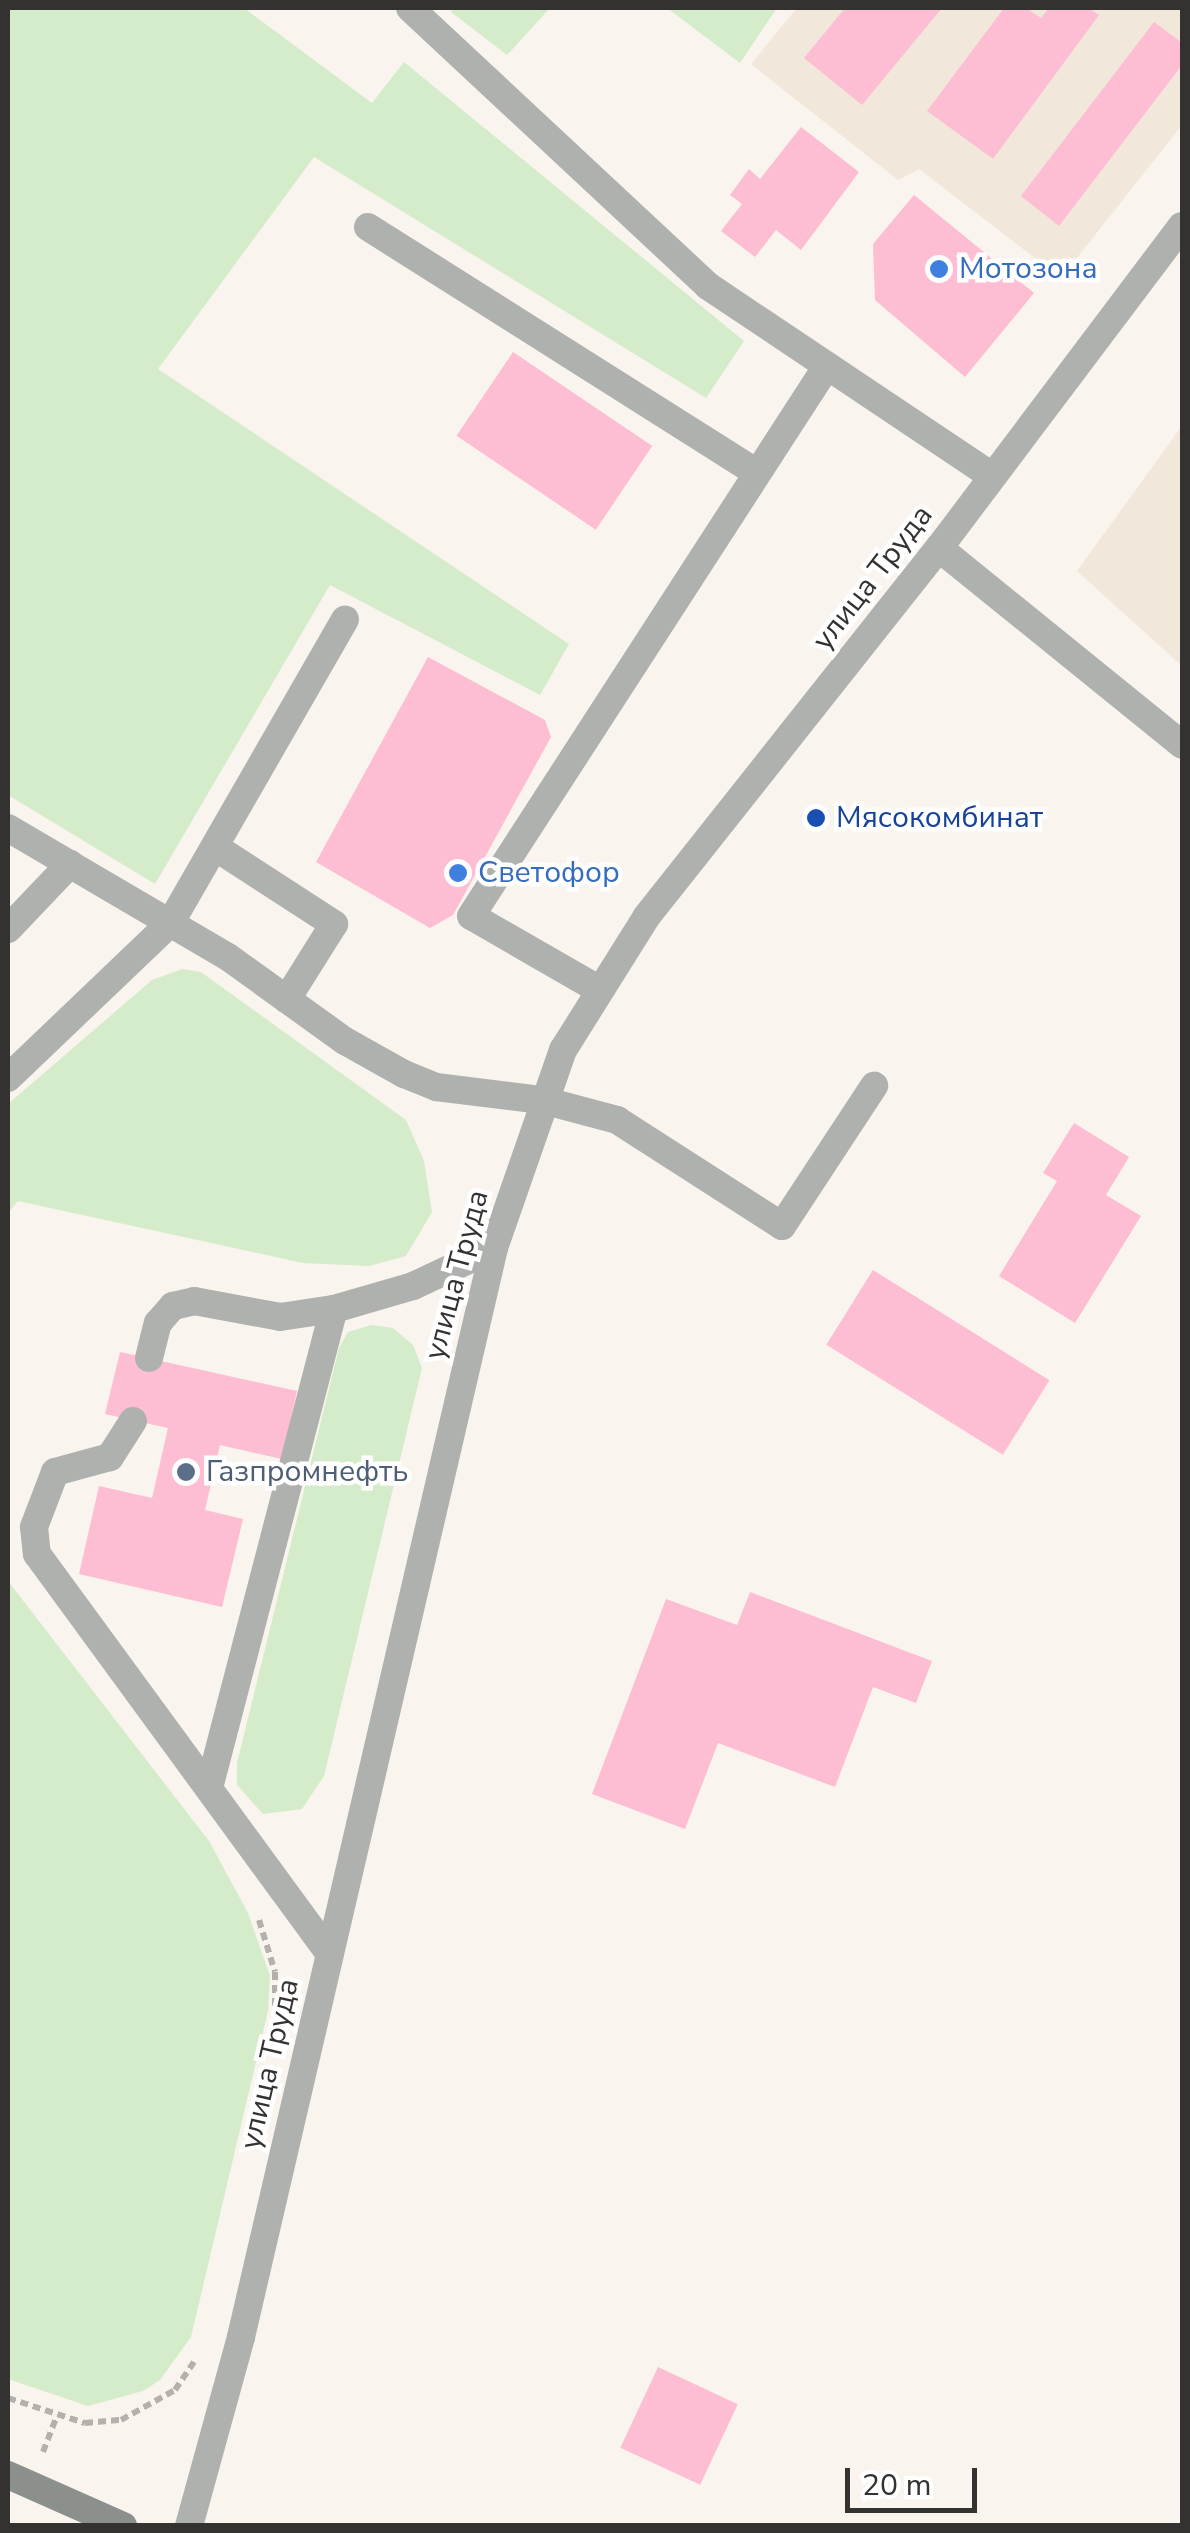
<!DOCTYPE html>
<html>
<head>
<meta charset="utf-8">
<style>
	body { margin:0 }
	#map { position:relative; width:1190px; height:2533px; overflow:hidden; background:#f9f4ed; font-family:"Nunito Sans",sans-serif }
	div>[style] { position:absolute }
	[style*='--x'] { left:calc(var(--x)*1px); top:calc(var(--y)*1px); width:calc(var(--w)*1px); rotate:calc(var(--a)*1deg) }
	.built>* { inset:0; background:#f1e7db }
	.green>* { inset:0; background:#d5ecca }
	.building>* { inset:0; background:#fdbdd3; transform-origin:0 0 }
	.path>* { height:6px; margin-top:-3px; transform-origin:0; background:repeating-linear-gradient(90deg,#b4b0ab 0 8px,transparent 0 13px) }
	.service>* { height:28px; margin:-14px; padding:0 14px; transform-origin:14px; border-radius:14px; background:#aeb1ae }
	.minor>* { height:28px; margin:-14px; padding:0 14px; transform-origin:14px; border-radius:14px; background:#aeb1ae }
	.tertiary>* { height:28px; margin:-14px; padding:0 14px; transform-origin:14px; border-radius:14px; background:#aeb1ae }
	.secondary>* { height:28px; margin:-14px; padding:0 14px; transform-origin:14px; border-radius:14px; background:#8c908d }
	.dots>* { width:28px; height:28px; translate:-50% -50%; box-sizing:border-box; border:5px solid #fff; border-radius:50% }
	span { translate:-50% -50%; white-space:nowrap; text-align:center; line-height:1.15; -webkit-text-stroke:9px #fff; paint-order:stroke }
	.shop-label { font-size:30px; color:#366cbe }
	.left { translate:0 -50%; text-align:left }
	.street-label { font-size:30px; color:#343230 }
	.transit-label { font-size:30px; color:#164399 }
	.service-label { font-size:30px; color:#4e5e75 }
	.frame { position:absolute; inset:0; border:10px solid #343230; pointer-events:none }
	.scale { position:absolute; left:845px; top:2468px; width:132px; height:45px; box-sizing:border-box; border:5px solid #343230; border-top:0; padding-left:12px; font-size:30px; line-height:35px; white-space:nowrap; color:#343230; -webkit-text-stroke:8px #fff; paint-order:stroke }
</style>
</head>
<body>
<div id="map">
	<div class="built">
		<div style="clip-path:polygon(797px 8px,1182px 8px,1182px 125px,1061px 278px,919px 169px,898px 180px,751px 64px)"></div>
		<div style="clip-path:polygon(1182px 426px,1182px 666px,1077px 571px)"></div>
	</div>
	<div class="green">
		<div style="clip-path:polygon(8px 8px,244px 8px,372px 103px,404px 62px,744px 341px,706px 398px,314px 157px,158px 369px,569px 644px,540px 695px,330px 585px,155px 884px,8px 795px)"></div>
		<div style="clip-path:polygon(454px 8px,550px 8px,507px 55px,451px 12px)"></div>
		<div style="clip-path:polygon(667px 8px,777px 8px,740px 63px)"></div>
		<div style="clip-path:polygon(182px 969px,201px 972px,406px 1120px,424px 1161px,432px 1212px,406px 1256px,369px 1266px,303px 1263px,18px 1201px,8px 1213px,8px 1104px,152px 980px)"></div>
		<div style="clip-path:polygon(371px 1325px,393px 1328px,413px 1345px,422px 1368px,324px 1776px,302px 1809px,263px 1814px,237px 1785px,237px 1763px,339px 1348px,348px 1332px)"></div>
		<div style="clip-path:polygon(8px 1581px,209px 1841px,248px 1913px,270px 1976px,268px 2011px,191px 2337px,160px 2380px,143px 2391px,88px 2406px,8px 2379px)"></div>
	</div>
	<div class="building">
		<div style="clip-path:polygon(845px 8px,942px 8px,862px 105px,804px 58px)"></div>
		<div style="clip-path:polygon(1004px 8px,1026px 8px,1041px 18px,1049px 8px,1089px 8px,1099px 15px,993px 159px,927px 111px)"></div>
		<div style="clip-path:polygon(1154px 22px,1182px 43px,1182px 65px,1059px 226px,1021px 196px)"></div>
		<div style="clip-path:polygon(801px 127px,859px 172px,801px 250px,776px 230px,755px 257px,721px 231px,742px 204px,730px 195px,749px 169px,760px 179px)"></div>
		<div style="clip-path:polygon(914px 195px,1034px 293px,965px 377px,875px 300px,873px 244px)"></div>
		<div style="left:513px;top:352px;width:168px;height:101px;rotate:34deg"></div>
		<div style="clip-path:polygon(428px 657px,545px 720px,551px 737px,453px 915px,430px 928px,316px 862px)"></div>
		<div style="clip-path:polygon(1074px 1123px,1129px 1157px,1106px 1195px,1141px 1216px,1075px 1323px,999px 1276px,1057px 1181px,1043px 1173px)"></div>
		<div style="left:873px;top:1270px;width:208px;height:88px;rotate:32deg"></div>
		<div style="clip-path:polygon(120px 1352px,297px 1391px,282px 1459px,220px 1445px,205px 1510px,243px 1519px,222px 1607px,79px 1574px,99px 1486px,152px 1498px,168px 1428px,105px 1414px)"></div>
		<div style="clip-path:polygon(750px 1592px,932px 1661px,916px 1703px,873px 1687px,835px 1787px,718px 1743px,685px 1829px,592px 1794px,666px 1599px,737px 1625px)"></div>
		<div style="left:658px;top:2367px;width:88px;height:89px;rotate:25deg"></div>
	</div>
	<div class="path">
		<div style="--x:259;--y:1920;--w:54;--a:72.9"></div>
		<div style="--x:275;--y:1972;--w:43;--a:90"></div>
		<div style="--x:8;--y:2398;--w:81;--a:18"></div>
		<div style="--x:85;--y:2423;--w:36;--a:-5"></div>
		<div style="--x:121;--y:2420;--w:62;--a:-29.1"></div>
		<div style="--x:175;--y:2390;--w:34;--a:-56"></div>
		<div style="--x:43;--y:2452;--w:39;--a:-69"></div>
	</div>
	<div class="service">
		<div style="--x:410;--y:8;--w:408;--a:43"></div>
		<div style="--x:708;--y:286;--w:342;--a:33.8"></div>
		<div style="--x:368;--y:227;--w:460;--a:32.3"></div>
		<div style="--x:8;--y:828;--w:255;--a:30.4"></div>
		<div style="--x:228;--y:957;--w:144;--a:35.7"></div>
		<div style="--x:345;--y:1041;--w:68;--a:29.2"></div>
		<div style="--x:404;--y:1074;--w:35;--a:22"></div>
		<div style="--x:436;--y:1087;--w:107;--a:7"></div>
		<div style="--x:542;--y:1100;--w:78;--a:14.9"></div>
		<div style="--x:617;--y:1120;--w:196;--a:32.7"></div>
		<div style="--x:782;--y:1226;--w:168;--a:-56.7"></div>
		<div style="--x:215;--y:847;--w:142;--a:32.9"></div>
		<div style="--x:334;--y:924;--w:89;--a:122.1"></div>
		<div style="--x:8;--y:929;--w:90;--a:-46.4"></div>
		<div style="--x:598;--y:989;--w:146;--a:-150.1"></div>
		<div style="--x:471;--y:916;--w:655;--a:-57.09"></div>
		<div style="--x:8;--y:1078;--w:226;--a:-43.7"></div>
		<div style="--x:171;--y:922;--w:349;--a:-60.1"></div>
		<div style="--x:149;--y:1358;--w:36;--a:-76"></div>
		<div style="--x:158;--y:1323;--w:23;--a:-49"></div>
		<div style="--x:173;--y:1306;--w:22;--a:-13"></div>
		<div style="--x:194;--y:1301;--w:87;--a:10.5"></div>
		<div style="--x:280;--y:1317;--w:55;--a:-8.4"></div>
		<div style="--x:334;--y:1309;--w:82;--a:-16.2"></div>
		<div style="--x:413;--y:1286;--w:89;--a:-25.1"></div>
		<div style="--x:133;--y:1421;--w:43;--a:122.6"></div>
		<div style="--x:110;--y:1457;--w:57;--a:164.7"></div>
		<div style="--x:55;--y:1472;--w:59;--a:110.9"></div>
		<div style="--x:34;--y:1527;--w:27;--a:84"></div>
		<div style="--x:37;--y:1554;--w:493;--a:53.8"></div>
		<div style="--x:209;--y:1788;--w:495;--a:-75.4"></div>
	</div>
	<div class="minor">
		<div style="--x:939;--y:548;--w:313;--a:39"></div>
	</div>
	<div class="tertiary">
		<div style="--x:189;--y:2526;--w:196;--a:-74.6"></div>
		<div style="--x:241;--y:2337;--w:1118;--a:-76.92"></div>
		<div style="--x:494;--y:1248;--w:210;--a:-70.8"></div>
		<div style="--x:563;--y:1050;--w:158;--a:-57.9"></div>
		<div style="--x:647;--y:916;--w:470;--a:-51.6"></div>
		<div style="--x:939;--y:548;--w:403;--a:-53"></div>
	</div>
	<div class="secondary">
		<div style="--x:8;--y:2475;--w:126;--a:23.9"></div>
	</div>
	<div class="dots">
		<div style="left:939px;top:269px;background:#3f7fe0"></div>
		<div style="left:816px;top:818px;background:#1a4fb4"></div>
		<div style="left:458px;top:873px;background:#3f7fe0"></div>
		<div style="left:186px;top:1472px;background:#5c6f8a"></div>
	</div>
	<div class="shop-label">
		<span class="left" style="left:959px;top:269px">Мотозона</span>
		<span class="left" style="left:478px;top:873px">Светофор</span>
	</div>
	<div class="street-label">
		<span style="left:873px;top:578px;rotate:-52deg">улица Труда</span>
		<span style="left:457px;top:1275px;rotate:-75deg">улица Труда</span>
		<span style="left:270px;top:2064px;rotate:-77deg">улица Труда</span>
	</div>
	<div class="transit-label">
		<span class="left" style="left:836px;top:818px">Мясокомбинат</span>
	</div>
	<div class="service-label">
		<span class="left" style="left:206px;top:1472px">Газпромнефть</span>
	</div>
	<div class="frame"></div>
	<div class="scale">20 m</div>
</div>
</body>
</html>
